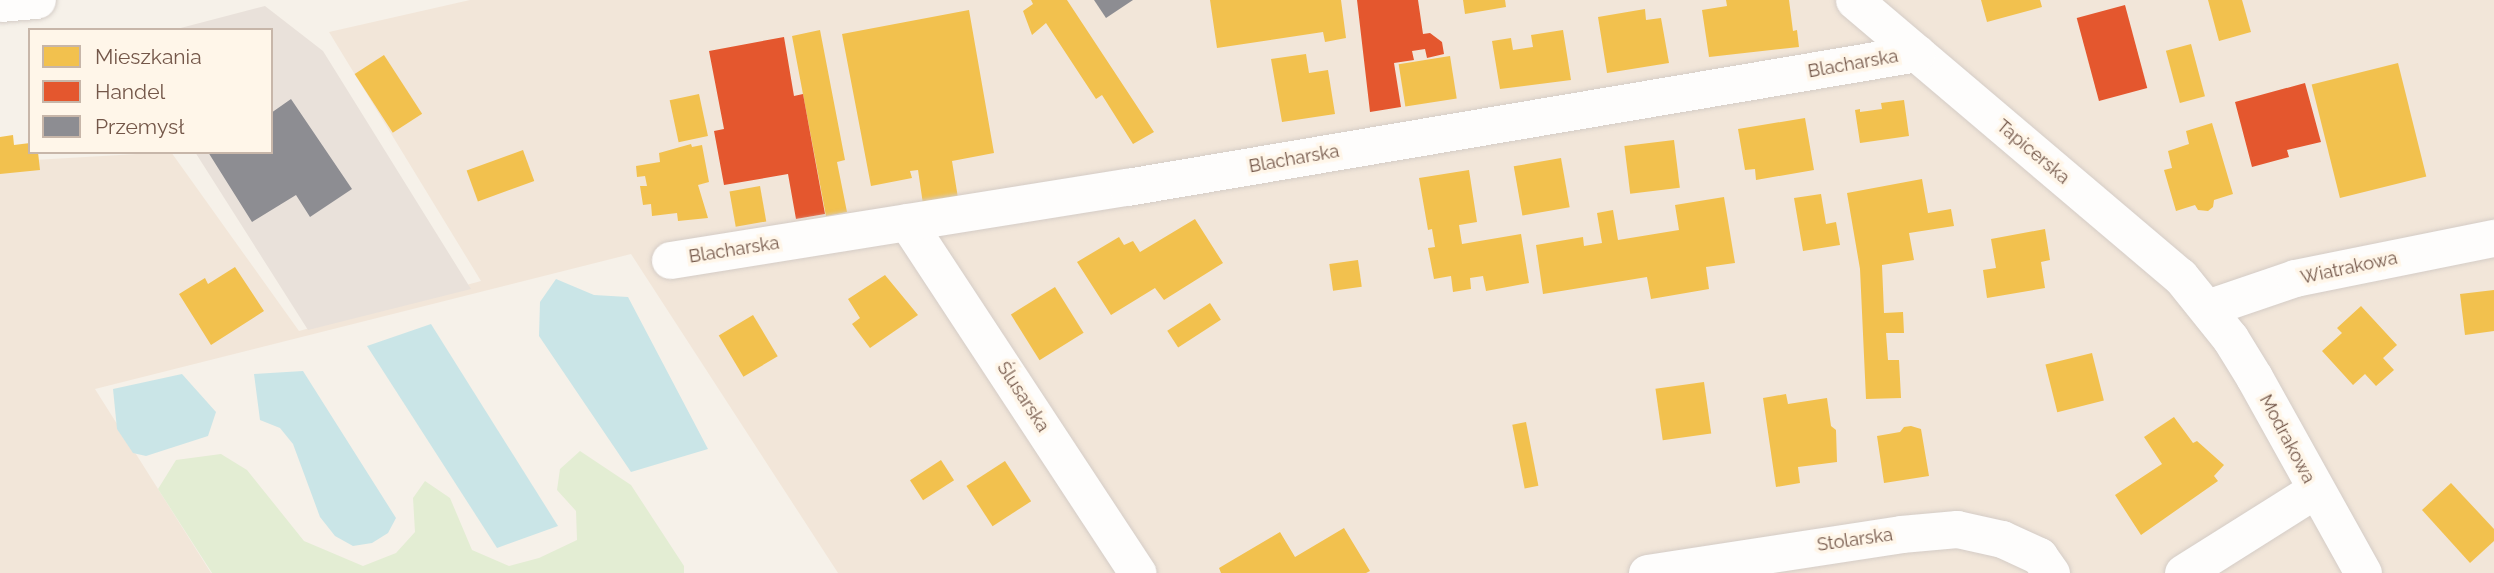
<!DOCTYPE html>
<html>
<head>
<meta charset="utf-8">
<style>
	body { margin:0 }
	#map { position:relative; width:2494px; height:573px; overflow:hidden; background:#f6f1e9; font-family:Raleway,sans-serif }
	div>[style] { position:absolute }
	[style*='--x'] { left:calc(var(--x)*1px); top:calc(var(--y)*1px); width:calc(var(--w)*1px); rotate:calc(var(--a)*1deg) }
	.residential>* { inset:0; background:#f2e6d9 }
	.industrial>* { inset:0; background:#e9e1da }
	.green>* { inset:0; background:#e3edd3 }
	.water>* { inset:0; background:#cae5e7 }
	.homes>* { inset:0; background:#f2c14e; transform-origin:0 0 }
	.shops>* { inset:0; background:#e4572e; transform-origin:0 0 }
	.industry>* { inset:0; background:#8d8d92 }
	.roads { filter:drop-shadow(0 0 2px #d4ccc6) drop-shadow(0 0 2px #d4ccc6) }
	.minor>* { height:37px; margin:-18.5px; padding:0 18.5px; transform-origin:18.5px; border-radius:18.5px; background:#fefdfc }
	span { translate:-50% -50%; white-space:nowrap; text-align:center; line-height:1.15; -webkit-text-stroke:7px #fff6e9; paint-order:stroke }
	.street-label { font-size:18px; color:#745749 }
	.legend { position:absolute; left:28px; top:28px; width:245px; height:126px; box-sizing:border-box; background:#fff6e9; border:2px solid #c7b6a9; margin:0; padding:9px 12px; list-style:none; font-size:21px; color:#745749 }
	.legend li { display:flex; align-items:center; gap:14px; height:35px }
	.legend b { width:35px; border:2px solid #c7b6a9 }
</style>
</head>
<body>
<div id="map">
	<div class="residential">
		<div style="clip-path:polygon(470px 0,2494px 0,2494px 573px,838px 573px,631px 254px,95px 389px,211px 573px,0 573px,0 162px,171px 152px,299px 331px,481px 281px,329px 32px)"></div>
	</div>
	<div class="industrial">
		<div style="clip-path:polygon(265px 6px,323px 51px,471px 289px,308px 330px,195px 152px,271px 152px,271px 30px,173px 30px)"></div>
	</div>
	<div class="green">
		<div style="clip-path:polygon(580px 451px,631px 485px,684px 566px,684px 573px,212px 573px,158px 489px,176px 460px,221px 454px,247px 470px,304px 541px,363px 566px,396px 553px,415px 532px,413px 498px,425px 481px,450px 498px,472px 550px,509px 566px,539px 558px,577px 540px,576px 511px,557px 490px,560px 469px)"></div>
	</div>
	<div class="water">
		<div style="clip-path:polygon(556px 279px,594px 295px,628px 297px,708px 449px,631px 472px,539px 336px,540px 302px)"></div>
		<div style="clip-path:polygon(431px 324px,558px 526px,497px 548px,367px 346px)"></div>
		<div style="clip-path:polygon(303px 371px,396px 518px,388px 533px,372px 543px,353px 546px,335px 536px,320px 517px,293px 444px,280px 428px,260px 420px,254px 374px)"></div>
		<div style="clip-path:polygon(182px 374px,216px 412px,208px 436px,146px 456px,133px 453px,117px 429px,113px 389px)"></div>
	</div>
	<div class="homes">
		<div style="clip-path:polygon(1031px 0,1067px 0,1154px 132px,1133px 144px,1102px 95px,1096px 99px,1046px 23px,1032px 35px,1023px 11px,1033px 4px)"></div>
		<div style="clip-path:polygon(1210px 0,1341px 0,1346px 38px,1325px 42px,1323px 32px,1217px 48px)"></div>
		<div style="clip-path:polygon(1463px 0,1505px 0,1506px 7px,1465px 14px)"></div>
		<div style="clip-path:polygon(1726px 0,1789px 0,1793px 31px,1797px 30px,1799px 47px,1709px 57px,1702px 10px,1727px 6px)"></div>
		<div style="clip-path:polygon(1981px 0,2040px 0,2042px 7px,1987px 22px)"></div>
		<div style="clip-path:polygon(2208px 0,2242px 0,2251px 32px,2219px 41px)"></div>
		<div style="clip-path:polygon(1645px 9px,1646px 20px,1661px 18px,1669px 63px,1607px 73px,1598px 17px)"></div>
		<div style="clip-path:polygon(969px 10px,994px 153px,952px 161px,958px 198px,923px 204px,918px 170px,910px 171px,912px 178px,871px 186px,842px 34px)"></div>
		<div style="clip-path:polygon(820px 30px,845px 160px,837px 162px,847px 212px,826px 216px,792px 36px)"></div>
		<div style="clip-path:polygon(1563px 30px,1571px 80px,1500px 89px,1492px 41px,1511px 38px,1513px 50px,1533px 47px,1531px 35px)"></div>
		<div style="left:2191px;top:44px;width:54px;height:26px;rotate:75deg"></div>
		<div style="clip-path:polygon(1306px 54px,1309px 73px,1328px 70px,1335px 114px,1282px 122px,1271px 59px)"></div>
		<div style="left:384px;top:55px;width:70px;height:35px;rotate:57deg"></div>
		<div style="left:1450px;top:56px;width:43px;height:52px;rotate:81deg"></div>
		<div style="left:2398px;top:63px;width:117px;height:89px;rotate:76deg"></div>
		<div style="left:699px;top:94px;width:43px;height:30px;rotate:78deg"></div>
		<div style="clip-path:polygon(1904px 100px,1909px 136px,1860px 143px,1855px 110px,1860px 109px,1860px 112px,1882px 109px,1881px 103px)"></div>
		<div style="clip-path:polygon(1805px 118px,1814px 170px,1756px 180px,1755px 169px,1745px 170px,1738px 129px)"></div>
		<div style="clip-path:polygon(2212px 123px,2233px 194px,2214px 200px,2213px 207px,2208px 211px,2198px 210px,2195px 205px,2176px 211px,2164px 170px,2172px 168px,2168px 151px,2189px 144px,2186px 131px)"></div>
		<div style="clip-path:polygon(13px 135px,14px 145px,30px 143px,30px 152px,38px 152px,40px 170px,0 174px,0 137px)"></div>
		<div style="left:1674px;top:140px;width:48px;height:50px;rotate:83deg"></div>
		<div style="clip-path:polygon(691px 144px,692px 147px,702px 145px,709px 182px,698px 185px,708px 218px,678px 221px,677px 213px,652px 216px,651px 204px,643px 205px,640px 186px,647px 186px,645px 176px,637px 177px,636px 166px,660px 162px,659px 153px)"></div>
		<div style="left:523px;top:150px;width:33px;height:60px;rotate:70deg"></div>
		<div style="left:1561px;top:158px;width:50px;height:48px;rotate:80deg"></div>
		<div style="clip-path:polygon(1469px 170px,1477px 222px,1459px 225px,1462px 244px,1521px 234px,1529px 283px,1486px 291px,1483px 276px,1470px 278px,1471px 289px,1453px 292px,1451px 276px,1434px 279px,1428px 248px,1435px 247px,1432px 229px,1428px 230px,1419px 178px)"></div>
		<div style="clip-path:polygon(1922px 179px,1928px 213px,1951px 209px,1954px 226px,1909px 233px,1914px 260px,1882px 265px,1884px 313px,1903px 312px,1904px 333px,1886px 333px,1888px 360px,1899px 360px,1901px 398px,1866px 399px,1860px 269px,1847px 193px)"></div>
		<div style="left:760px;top:186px;width:36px;height:31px;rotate:80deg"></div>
		<div style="clip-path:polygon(1821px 194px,1826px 224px,1836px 222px,1840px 245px,1803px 251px,1794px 198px)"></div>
		<div style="clip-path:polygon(1724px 197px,1735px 263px,1706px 267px,1709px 289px,1651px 299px,1647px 277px,1543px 294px,1536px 245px,1583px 237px,1584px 246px,1602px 243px,1597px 213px,1613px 210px,1618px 240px,1679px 230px,1675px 205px)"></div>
		<div style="clip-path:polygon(1195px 219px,1223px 263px,1164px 300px,1155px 288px,1111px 315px,1077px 262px,1119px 237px,1124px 245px,1133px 241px,1140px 252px)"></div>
		<div style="clip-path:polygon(2045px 229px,2050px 260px,2041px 262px,2045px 288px,1987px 298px,1983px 270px,1996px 268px,1991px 239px)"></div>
		<div style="left:1358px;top:260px;width:27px;height:29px;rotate:82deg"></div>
		<div style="clip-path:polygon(235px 267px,264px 311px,211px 345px,179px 294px,205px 278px,208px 284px)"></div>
		<div style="clip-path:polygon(885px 275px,918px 315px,870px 348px,852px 324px,860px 318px,848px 299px)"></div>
		<div style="left:1055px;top:287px;width:54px;height:52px;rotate:58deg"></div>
		<div style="clip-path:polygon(2494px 290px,2494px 331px,2465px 335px,2460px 294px)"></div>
		<div style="left:1210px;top:303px;width:20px;height:51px;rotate:57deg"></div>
		<div style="clip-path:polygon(2361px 306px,2397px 345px,2383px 358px,2394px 370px,2376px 386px,2365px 374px,2353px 385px,2322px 351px,2342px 333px,2337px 328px)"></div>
		<div style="left:753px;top:315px;width:48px;height:40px;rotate:59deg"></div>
		<div style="left:2092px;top:353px;width:49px;height:48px;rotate:76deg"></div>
		<div style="left:1704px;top:382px;width:52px;height:49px;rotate:82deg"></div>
		<div style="clip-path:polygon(1786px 394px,1788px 404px,1827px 398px,1831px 426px,1836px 430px,1837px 462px,1798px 467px,1800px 483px,1776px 487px,1763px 398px)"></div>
		<div style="clip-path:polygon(2174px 417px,2193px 443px,2197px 441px,2224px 465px,2214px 476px,2218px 481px,2141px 535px,2115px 495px,2162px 464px,2144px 437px)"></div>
		<div style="left:1526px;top:422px;width:65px;height:14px;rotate:79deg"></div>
		<div style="clip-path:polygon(1911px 426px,1921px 429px,1929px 476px,1884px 483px,1877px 436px,1900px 432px,1904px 427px)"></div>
		<div style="left:941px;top:460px;width:24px;height:37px;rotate:57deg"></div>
		<div style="left:1005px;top:461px;width:48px;height:46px;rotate:57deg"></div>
		<div style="clip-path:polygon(2451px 483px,2494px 529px,2494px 541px,2470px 563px,2422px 510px)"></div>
		<div style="clip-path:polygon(1344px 528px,1370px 571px,1366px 573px,1221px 573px,1219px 568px,1280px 532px,1295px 557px)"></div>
	</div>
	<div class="shops">
		<div style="clip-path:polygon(1357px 0,1418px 0,1423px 34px,1430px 33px,1442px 42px,1444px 54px,1427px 58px,1425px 49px,1412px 51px,1414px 60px,1394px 63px,1401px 107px,1370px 112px)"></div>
		<div style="left:2125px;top:5px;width:86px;height:50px;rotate:75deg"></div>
		<div style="clip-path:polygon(784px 37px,794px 96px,803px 94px,825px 214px,796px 219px,788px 174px,724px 185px,714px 131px,724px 129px,709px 51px)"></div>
		<div style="clip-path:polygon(2305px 83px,2321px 142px,2287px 150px,2289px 157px,2252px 167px,2235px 102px)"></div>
	</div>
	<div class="industry">
		<div style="clip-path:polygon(1094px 0,1133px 0,1106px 18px)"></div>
		<div style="clip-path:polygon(291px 99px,352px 189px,310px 217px,296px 195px,252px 222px,208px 152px,271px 152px,271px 113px)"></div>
	</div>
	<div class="roads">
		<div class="minor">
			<div style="--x:1854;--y:0;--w:427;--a:40.3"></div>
			<div style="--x:2180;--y:276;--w:80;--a:51.1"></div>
			<div style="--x:2230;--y:338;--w:46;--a:58.4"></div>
			<div style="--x:2254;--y:377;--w:224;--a:60.9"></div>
			<div style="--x:0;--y:3;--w:37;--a:-5"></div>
			<div style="--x:907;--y:222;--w:420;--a:56.7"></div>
			<div style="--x:670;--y:260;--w:463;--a:-9.1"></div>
			<div style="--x:1127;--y:187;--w:801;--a:-9.63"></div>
			<div style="--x:2207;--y:308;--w:93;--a:-18.8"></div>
			<div style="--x:2295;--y:278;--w:203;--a:-11.4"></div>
			<div style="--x:1647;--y:573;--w:257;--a:-8.7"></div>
			<div style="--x:1901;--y:534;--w:56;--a:-5.1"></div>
			<div style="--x:1957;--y:529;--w:46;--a:12.5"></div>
			<div style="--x:2002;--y:539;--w:41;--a:24.7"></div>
			<div style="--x:2039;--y:556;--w:21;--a:55"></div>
			<div style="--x:2183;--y:573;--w:156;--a:-32.2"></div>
		</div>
	</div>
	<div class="street-label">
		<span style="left:1853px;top:64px;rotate:-10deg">Blacharska</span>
		<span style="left:2033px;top:152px;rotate:40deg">Tapicerska</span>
		<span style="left:1294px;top:159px;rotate:-10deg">Blacharska</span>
		<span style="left:734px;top:250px;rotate:-9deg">Blacharska</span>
		<span style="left:2349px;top:268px;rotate:-12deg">Wiatrakowa</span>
		<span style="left:1023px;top:397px;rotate:57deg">Ślusarska</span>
		<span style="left:2287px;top:439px;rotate:62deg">Modrakowa</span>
		<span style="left:1855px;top:540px;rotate:-8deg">Stolarska</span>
	</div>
	<ul class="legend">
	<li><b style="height:19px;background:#f2c14e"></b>Mieszkania</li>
	<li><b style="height:19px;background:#e4572e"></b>Handel</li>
	<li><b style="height:19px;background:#8d8d92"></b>Przemysł</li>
	</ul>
</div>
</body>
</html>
